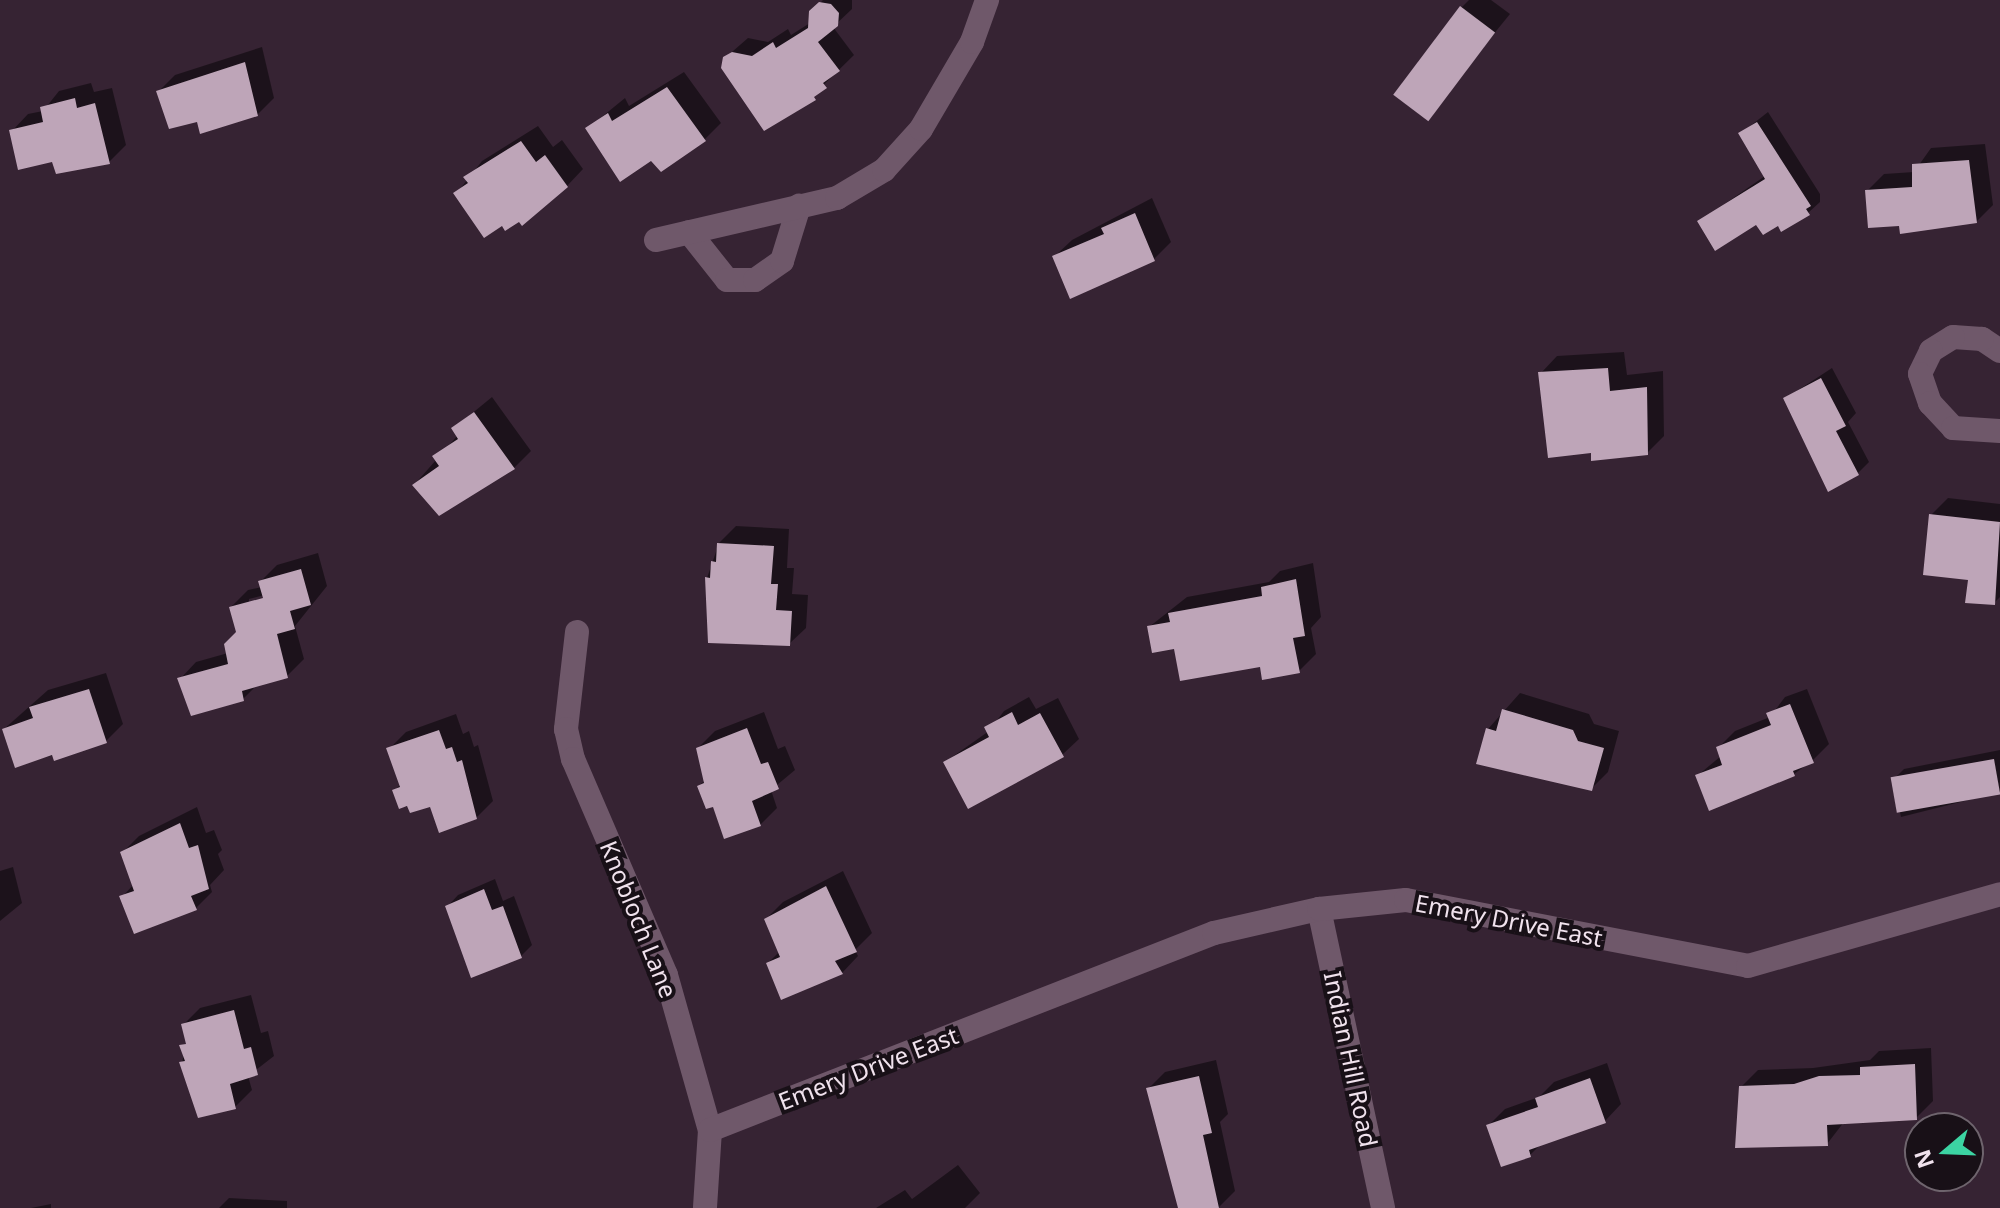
<!DOCTYPE html>
<html>
<head>
<meta charset="utf-8">
<style>
	body { margin:0 }
	#map { position:relative; width:2000px; height:1208px; overflow:hidden; background:#362333; font-family:"Noto Sans",sans-serif }
	div>[style] { position:absolute }
	[style*='--x'] { left:calc(var(--x)*1px); top:calc(var(--y)*1px); width:calc(var(--w)*1px); rotate:calc(var(--a)*1deg) }
	.shadow>* { inset:0; background:#0007 }
	.building>* { inset:0; background:#bea5b8; transform-origin:0 0 }
	.street>* { height:24px; margin:-12px; padding:0 12px; transform-origin:12px; border-radius:12px; background:#6f586a }
	span { translate:-50% -50%; white-space:nowrap; text-align:center; line-height:1.15; -webkit-text-stroke:8px #181017; paint-order:stroke }
	.street-label { font-size:24px; color:#f0e2ed }
	.north { position:absolute; left:1904px; top:1112px; width:80px; height:80px; box-sizing:border-box; background:#181017; border:2px solid #6e646d; border-radius:50%; rotate:251deg; font-size:22px; font-weight:700; line-height:32px; text-align:center; color:#f0e2ed }
	.north::after { content:''; display:block; margin:auto; width:28px; height:36px; background:#3cd4a3; clip-path:polygon(50% 0,100% 100%,50% 72%,0 100%) }
</style>
</head>
<body>
<div id="map">
	<div class="shadow">
		<div style="clip-path:polygon(823px 0,852px 0,852px 9px,833px 27px,854px 55px,796px 112px,725px 58px,748px 38px,768px 42px,788px 29px,791px 35px,810px 23px,811px 12px)"></div>
		<div style="clip-path:polygon(1469px 0,1491px 0,1510px 14px,1427px 116px,1462px 7px)"></div>
		<div style="clip-path:polygon(262px 47px,274px 98px,257px 115px,198px 119px,158px 92px,175px 75px)"></div>
		<div style="clip-path:polygon(684px 72px,721px 123px,704px 140px,651px 159px,587px 129px,625px 98px,629px 106px)"></div>
		<div style="clip-path:polygon(91px 83px,94px 92px,112px 88px,126px 145px,109px 162px,53px 160px,12px 131px,28px 114px,43px 111px,59px 91px)"></div>
		<div style="clip-path:polygon(1768px 112px,1820px 194px,1820px 202px,1808px 213px,1778px 224px,1700px 221px,1765px 176px,1740px 134px)"></div>
		<div style="clip-path:polygon(538px 126px,553px 147px,562px 140px,583px 169px,567px 186px,557px 193px,456px 194px,482px 161px)"></div>
		<div style="clip-path:polygon(1985px 144px,1993px 205px,1976px 222px,1901px 223px,1867px 191px,1884px 174px,1914px 172px,1931px 148px)"></div>
		<div style="clip-path:polygon(1152px 198px,1171px 242px,1154px 259px,1055px 256px,1072px 240px)"></div>
		<div style="clip-path:polygon(1624px 352px,1627px 375px,1663px 371px,1664px 436px,1647px 453px,1592px 451px,1541px 373px,1557px 356px)"></div>
		<div style="clip-path:polygon(1832px 368px,1856px 413px,1848px 422px,1869px 462px,1858px 473px,1786px 398px)"></div>
		<div style="clip-path:polygon(492px 397px,531px 451px,514px 468px,414px 485px,458px 435px,453px 429px)"></div>
		<div style="clip-path:polygon(1948px 498px,2000px 504px,2000px 597px,1994px 603px,1970px 579px,1931px 515px)"></div>
		<div style="clip-path:polygon(736px 526px,789px 529px,787px 568px,794px 568px,792px 594px,808px 595px,806px 628px,789px 644px,707px 578px,719px 543px)"></div>
		<div style="clip-path:polygon(evenodd,318px 553px,327px 586px,295px 626px,304px 659px,287px 676px,257px 685px,243px 699px,180px 679px,196px 662px,228px 653px,239px 632px,231px 607px,248px 590px,262px 587px,260px 582px,277px 565px,318px 553px,272px 593px,273px 597px,249px 604px,249px 599px,272px 593px)"></div>
		<div style="clip-path:polygon(1313px 563px,1321px 617px,1311px 628px,1316px 654px,1299px 671px,1176px 647px,1149px 627px,1187px 597px,1269px 582px,1280px 571px)"></div>
		<div style="clip-path:polygon(106px 673px,123px 724px,106px 741px,17px 765px,4px 729px,48px 690px)"></div>
		<div style="clip-path:polygon(1807px 689px,1829px 744px,1812px 761px,1794px 774px,1697px 776px,1721px 756px,1718px 748px,1735px 731px,1770px 717px,1785px 697px)"></div>
		<div style="clip-path:polygon(1520px 693px,1589px 714px,1594px 724px,1619px 731px,1608px 772px,1591px 789px,1488px 729px)"></div>
		<div style="clip-path:polygon(1029px 697px,1036px 709px,1058px 698px,1079px 739px,1062px 755px,945px 762px,989px 731px,1004px 711px)"></div>
		<div style="clip-path:polygon(764px 712px,778px 749px,785px 746px,795px 770px,771px 790px,777px 808px,760px 825px,714px 804px,699px 786px,705px 780px,698px 748px,715px 731px)"></div>
		<div style="clip-path:polygon(456px 714px,463px 734px,469px 731px,474px 747px,478px 745px,493px 801px,476px 818px,432px 805px,401px 807px,394px 791px,401px 784px,389px 749px,406px 732px)"></div>
		<div style="clip-path:polygon(2000px 750px,2000px 792px,1901px 817px,1893px 780px,1904px 769px)"></div>
		<div style="clip-path:polygon(197px 807px,206px 833px,214px 830px,222px 850px,218px 854px,224px 870px,210px 885px,212px 892px,195px 909px,122px 897px,134px 884px,122px 853px,139px 836px)"></div>
		<div style="clip-path:polygon(13px 867px,22px 903px,0 921px,0 871px)"></div>
		<div style="clip-path:polygon(843px 871px,872px 933px,855px 950px,858px 956px,842px 973px,768px 963px,780px 951px,766px 919px,783px 902px)"></div>
		<div style="clip-path:polygon(495px 879px,503px 901px,514px 896px,532px 945px,521px 956px,447px 907px,458px 895px)"></div>
		<div style="clip-path:polygon(251px 995px,261px 1033px,268px 1031px,274px 1056px,248px 1076px,252px 1090px,235px 1107px,182px 1063px,187px 1041px,183px 1025px,200px 1008px)"></div>
		<div style="clip-path:polygon(1931px 1048px,1933px 1101px,1916px 1118px,1844px 1122px,1827px 1144px,1741px 1087px,1758px 1070px,1813px 1068px,1870px 1060px,1879px 1051px)"></div>
		<div style="clip-path:polygon(1216px 1060px,1228px 1114px,1220px 1122px,1235px 1191px,1218px 1208px,1180px 1208px,1148px 1089px,1165px 1072px)"></div>
		<div style="clip-path:polygon(1607px 1063px,1621px 1104px,1605px 1121px,1542px 1143px,1530px 1155px,1488px 1126px,1505px 1109px,1539px 1097px,1554px 1082px)"></div>
		<div style="clip-path:polygon(958px 1165px,980px 1193px,965px 1208px,876px 1208px,905px 1190px,912px 1199px)"></div>
		<div style="clip-path:polygon(229px 1198px,287px 1201px,287px 1208px,219px 1208px)"></div>
		<div style="clip-path:polygon(51px 1204px,51px 1208px,31px 1208px)"></div>
	</div>
	<div class="building">
		<div style="clip-path:polygon(819px 2px,831px 4px,839px 13px,838px 26px,818px 42px,840px 71px,823px 83px,827px 88px,814px 97px,816px 100px,764px 131px,721px 68px,723px 57px,732px 52px,752px 56px,773px 42px,776px 48px,808px 28px,809px 11px)"></div>
		<div style="left:1460px;top:6px;width:44px;height:111px;rotate:37deg"></div>
		<div style="clip-path:polygon(245px 62px,258px 116px,200px 134px,197px 122px,169px 129px,156px 91px)"></div>
		<div style="clip-path:polygon(667px 87px,706px 141px,661px 172px,651px 161px,620px 182px,585px 128px,608px 113px,612px 121px)"></div>
		<div style="clip-path:polygon(75px 98px,77px 108px,95px 103px,110px 164px,56px 174px,52px 162px,18px 170px,9px 130px,43px 122px,40px 107px)"></div>
		<div style="clip-path:polygon(1757px 122px,1811px 206px,1806px 209px,1810px 215px,1781px 232px,1778px 226px,1763px 235px,1756px 225px,1715px 251px,1697px 221px,1765px 179px,1738px 133px)"></div>
		<div style="clip-path:polygon(521px 141px,536px 162px,545px 155px,568px 187px,522px 226px,519px 222px,505px 231px,502px 226px,484px 238px,453px 193px,468px 183px,463px 177px)"></div>
		<div style="clip-path:polygon(1969px 160px,1977px 223px,1900px 234px,1899px 226px,1868px 228px,1865px 190px,1912px 187px,1912px 164px)"></div>
		<div style="clip-path:polygon(1135px 213px,1155px 261px,1070px 299px,1052px 256px,1104px 234px,1101px 228px)"></div>
		<div style="clip-path:polygon(1608px 368px,1610px 391px,1647px 387px,1648px 455px,1591px 461px,1591px 453px,1548px 458px,1538px 372px)"></div>
		<div style="clip-path:polygon(1821px 378px,1846px 426px,1836px 431px,1859px 475px,1828px 492px,1783px 398px)"></div>
		<div style="clip-path:polygon(474px 412px,515px 469px,439px 516px,412px 485px,439px 466px,432px 456px,458px 439px,451px 428px)"></div>
		<div style="clip-path:polygon(1929px 514px,2000px 522px,1995px 605px,1965px 603px,1968px 580px,1923px 575px)"></div>
		<div style="clip-path:polygon(717px 543px,774px 546px,771px 584px,778px 584px,776px 610px,792px 611px,790px 646px,708px 643px,705px 577px,710px 578px,711px 561px,716px 562px)"></div>
		<div style="clip-path:polygon(301px 569px,311px 605px,290px 611px,295px 629px,277px 634px,288px 678px,242px 691px,244px 701px,191px 716px,177px 678px,228px 664px,224px 644px,236px 632px,229px 607px,263px 598px,258px 581px)"></div>
		<div style="clip-path:polygon(1296px 579px,1305px 636px,1293px 638px,1300px 673px,1262px 680px,1260px 667px,1180px 681px,1174px 649px,1152px 653px,1147px 626px,1170px 622px,1168px 613px,1262px 596px,1261px 587px)"></div>
		<div style="clip-path:polygon(89px 689px,107px 743px,54px 761px,52px 755px,15px 768px,2px 729px,33px 718px,29px 707px)"></div>
		<div style="clip-path:polygon(1790px 704px,1814px 763px,1793px 771px,1795px 776px,1709px 811px,1695px 775px,1722px 765px,1716px 747px,1771px 725px,1766px 713px)"></div>
		<div style="clip-path:polygon(1502px 709px,1573px 730px,1578px 741px,1604px 748px,1592px 791px,1476px 764px,1486px 728px,1496px 731px)"></div>
		<div style="clip-path:polygon(1012px 712px,1018px 725px,1040px 713px,1064px 757px,968px 809px,943px 762px,989px 737px,984px 727px)"></div>
		<div style="clip-path:polygon(747px 728px,761px 764px,768px 762px,779px 789px,752px 801px,761px 826px,724px 839px,713px 807px,706px 809px,697px 786px,704px 783px,696px 748px)"></div>
		<div style="clip-path:polygon(439px 730px,446px 749px,452px 747px,457px 762px,462px 760px,477px 819px,439px 833px,430px 807px,410px 813px,407px 806px,399px 809px,392px 790px,400px 787px,386px 748px)"></div>
		<div style="left:1994px;top:759px;width:36px;height:105px;rotate:80deg"></div>
		<div style="clip-path:polygon(180px 823px,189px 848px,198px 845px,209px 889px,191px 896px,197px 910px,134px 934px,119px 896px,134px 891px,120px 852px)"></div>
		<div style="clip-path:polygon(826px 886px,857px 952px,835px 961px,843px 974px,781px 1000px,766px 963px,780px 957px,764px 919px)"></div>
		<div style="clip-path:polygon(484px 889px,492px 910px,503px 906px,522px 958px,471px 978px,445px 906px)"></div>
		<div style="clip-path:polygon(234px 1010px,244px 1049px,251px 1047px,258px 1075px,230px 1084px,236px 1109px,198px 1118px,179px 1062px,185px 1061px,179px 1045px,186px 1044px,181px 1024px)"></div>
		<div style="clip-path:polygon(1915px 1064px,1917px 1120px,1827px 1125px,1828px 1146px,1735px 1148px,1739px 1086px,1794px 1084px,1819px 1076px,1860px 1075px,1860px 1067px)"></div>
		<div style="clip-path:polygon(1199px 1076px,1212px 1133px,1203px 1135px,1219px 1208px,1178px 1208px,1146px 1088px)"></div>
		<div style="clip-path:polygon(1590px 1078px,1606px 1123px,1529px 1150px,1531px 1157px,1501px 1167px,1486px 1125px,1538px 1107px,1535px 1098px)"></div>
	</div>
	<div class="street">
		<div style="--x:689;--y:232;--w:61;--a:51.6"></div>
		<div style="--x:727;--y:280;--w:28;--a:0"></div>
		<div style="--x:755;--y:280;--w:33;--a:-35"></div>
		<div style="--x:782;--y:261;--w:58;--a:-72.8"></div>
		<div style="--x:656;--y:240;--w:186;--a:-13.1"></div>
		<div style="--x:837;--y:198;--w:55;--a:-30.8"></div>
		<div style="--x:884;--y:170;--w:55;--a:-47.9"></div>
		<div style="--x:921;--y:129;--w:101;--a:-59.6"></div>
		<div style="--x:972;--y:42;--w:45;--a:-70.3"></div>
		<div style="--x:2000;--y:351;--w:22;--a:-146"></div>
		<div style="--x:1982;--y:339;--w:29;--a:-176"></div>
		<div style="--x:1953;--y:337;--w:26;--a:148"></div>
		<div style="--x:1931;--y:351;--w:25;--a:116"></div>
		<div style="--x:1920;--y:374;--w:31;--a:71"></div>
		<div style="--x:1930;--y:403;--w:34;--a:47"></div>
		<div style="--x:1953;--y:428;--w:47;--a:3.7"></div>
		<div style="--x:577;--y:632;--w:98;--a:96.5"></div>
		<div style="--x:566;--y:729;--w:31;--a:77"></div>
		<div style="--x:573;--y:759;--w:235;--a:66.7"></div>
		<div style="--x:666;--y:975;--w:161;--a:74.2"></div>
		<div style="--x:710;--y:1130;--w:78;--a:93.7"></div>
		<div style="--x:1319;--y:909;--w:306;--a:77.9"></div>
		<div style="--x:710;--y:1130;--w:541;--a:-21.35"></div>
		<div style="--x:1214;--y:933;--w:108;--a:-12.9"></div>
		<div style="--x:1319;--y:909;--w:87;--a:-5.9"></div>
		<div style="--x:1406;--y:900;--w:348;--a:10.9"></div>
		<div style="--x:1748;--y:966;--w:262;--a:-15.9"></div>
	</div>
	<div class="street-label">
		<span style="left:639px;top:919px;rotate:68deg">Knobloch Lane</span>
		<span style="left:1509px;top:920px;rotate:11deg">Emery Drive East</span>
		<span style="left:1351px;top:1059px;rotate:78deg">Indian Hill Road</span>
		<span style="left:868px;top:1068px;rotate:-21deg">Emery Drive East</span>
	</div>
	<div class="north">N</div>
</div>
</body>
</html>
